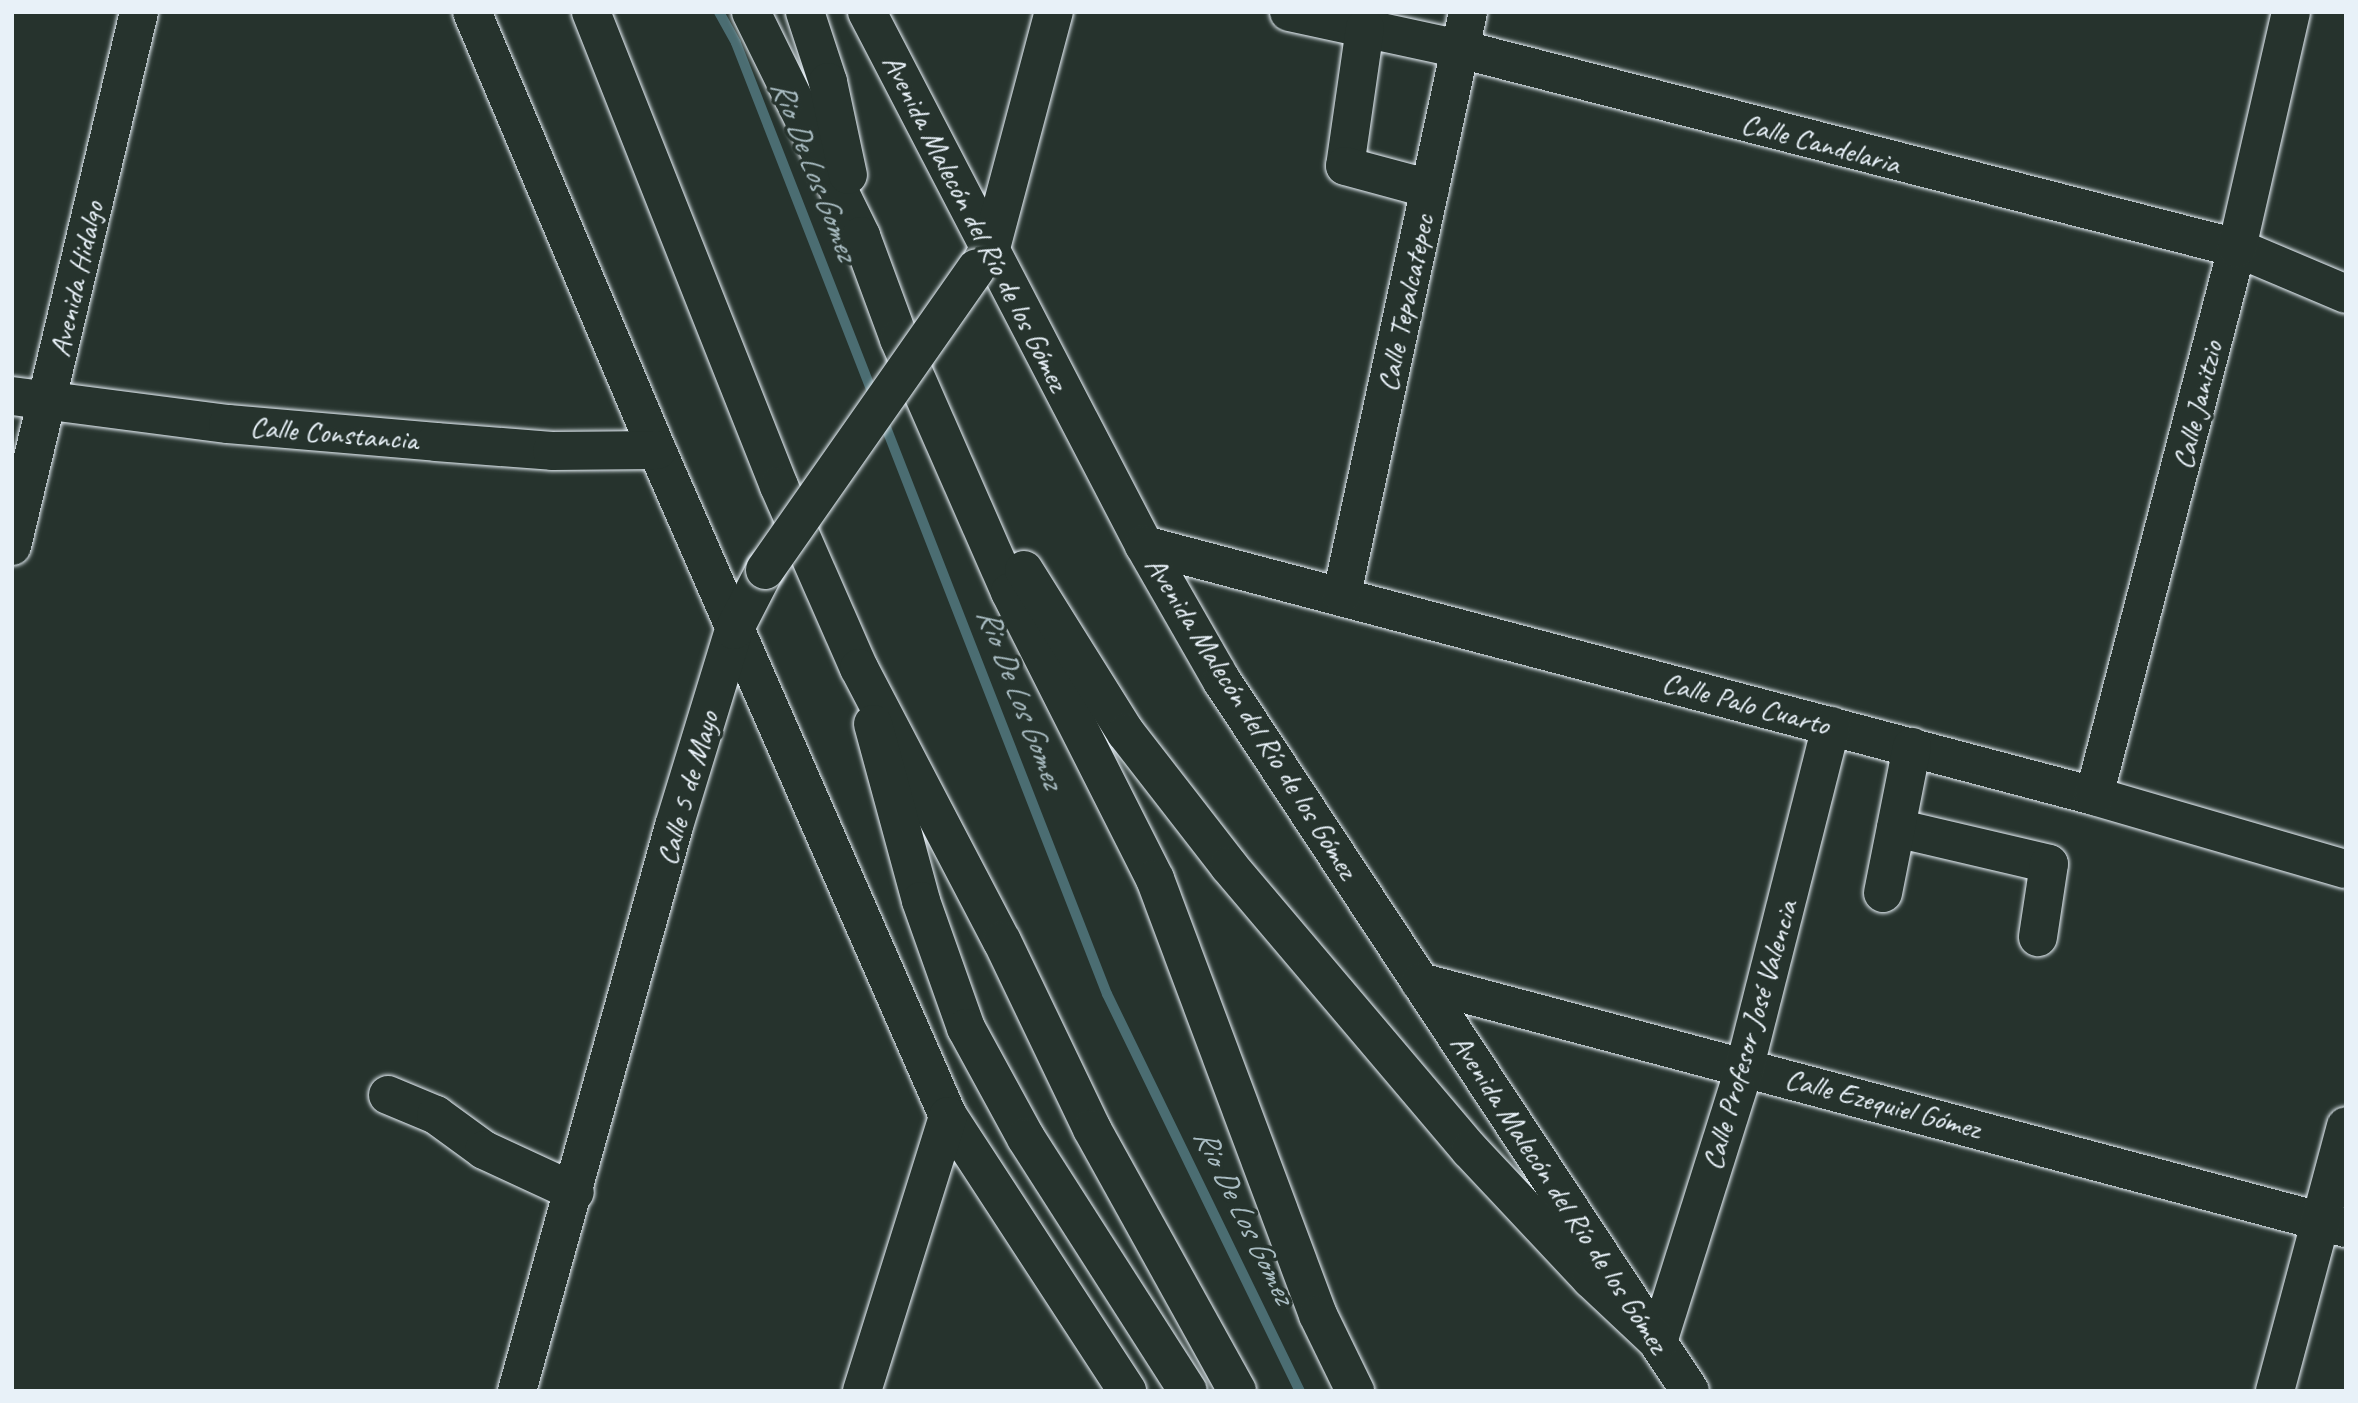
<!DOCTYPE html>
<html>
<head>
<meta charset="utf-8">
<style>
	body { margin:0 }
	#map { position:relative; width:2358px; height:1403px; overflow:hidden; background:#26332d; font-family:Caveat,sans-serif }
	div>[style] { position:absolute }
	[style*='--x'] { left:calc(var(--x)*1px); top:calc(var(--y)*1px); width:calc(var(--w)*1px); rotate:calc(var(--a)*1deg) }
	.stream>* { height:10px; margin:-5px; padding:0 5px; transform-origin:5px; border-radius:5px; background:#4b6d72 }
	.roads { filter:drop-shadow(0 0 2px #e8f1f8) drop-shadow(0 0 2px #e8f1f8) }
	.minor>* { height:38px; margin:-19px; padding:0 19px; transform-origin:19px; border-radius:19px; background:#26332d }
	.major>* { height:38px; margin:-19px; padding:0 19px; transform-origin:19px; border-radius:19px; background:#26332d }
	.bridges { filter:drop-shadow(0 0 2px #e8f1f8) drop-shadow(0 0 2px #e8f1f8) }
	.minor-bridge>* { height:38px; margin:-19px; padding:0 19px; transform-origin:19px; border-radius:19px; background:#26332d }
	span { translate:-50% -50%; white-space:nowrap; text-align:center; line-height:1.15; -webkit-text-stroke:7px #26332d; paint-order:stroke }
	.street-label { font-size:30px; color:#e8f1f8 }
	.water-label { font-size:32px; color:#a9bcc2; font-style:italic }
	.frame { position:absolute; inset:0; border:14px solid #e8f1f8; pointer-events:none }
</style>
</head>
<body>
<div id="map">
	<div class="stream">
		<div style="--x:719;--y:12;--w:35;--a:61"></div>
		<div style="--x:736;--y:43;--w:382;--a:68.7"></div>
		<div style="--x:882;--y:417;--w:619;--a:68.7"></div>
		<div style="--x:1107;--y:994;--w:441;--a:64.1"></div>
	</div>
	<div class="roads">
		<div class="minor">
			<div style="--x:472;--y:12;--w:475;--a:67.1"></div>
			<div style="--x:657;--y:450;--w:727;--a:66.4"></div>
			<div style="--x:948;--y:1116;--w:328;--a:56.9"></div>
			<div style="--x:867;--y:12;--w:601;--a:62.54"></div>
			<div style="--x:1144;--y:545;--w:157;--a:60.2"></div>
			<div style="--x:1222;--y:681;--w:850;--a:56.61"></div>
			<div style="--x:1289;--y:12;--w:175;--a:12.2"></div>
			<div style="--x:1460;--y:49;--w:802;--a:14.37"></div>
			<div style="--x:2237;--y:248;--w:118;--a:22.9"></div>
			<div style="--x:1365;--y:28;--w:139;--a:98.2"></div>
			<div style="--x:1345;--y:166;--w:88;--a:15.1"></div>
			<div style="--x:983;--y:259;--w:14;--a:-54"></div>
			<div style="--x:991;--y:248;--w:244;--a:-75.1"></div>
			<div style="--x:12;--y:396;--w:218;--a:7.4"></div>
			<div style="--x:228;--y:424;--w:209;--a:4.9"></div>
			<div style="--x:436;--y:442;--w:116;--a:4.4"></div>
			<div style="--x:552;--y:451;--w:105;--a:-0.5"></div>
			<div style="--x:1144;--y:545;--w:983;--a:14.8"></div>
			<div style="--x:2094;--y:796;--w:262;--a:16.2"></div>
			<div style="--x:12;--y:546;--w:549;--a:-76.62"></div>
			<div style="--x:1342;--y:594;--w:595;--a:-77.78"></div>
			<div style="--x:2094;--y:796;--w:566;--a:-75.37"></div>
			<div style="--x:2237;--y:248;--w:242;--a:-77.1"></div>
			<div style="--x:1896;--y:828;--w:157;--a:13.2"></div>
			<div style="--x:2049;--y:864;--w:74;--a:98.6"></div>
			<div style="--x:1883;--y:893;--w:149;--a:-78.8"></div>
			<div style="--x:1420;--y:982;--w:958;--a:14.88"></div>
			<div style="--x:388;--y:1095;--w:52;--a:22.6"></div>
			<div style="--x:436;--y:1115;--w:59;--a:36.1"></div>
			<div style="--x:484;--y:1150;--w:100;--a:24.8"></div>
			<div style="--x:1658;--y:1342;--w:289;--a:-72.5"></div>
			<div style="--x:1745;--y:1066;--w:351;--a:-75.8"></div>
			<div style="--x:517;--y:1391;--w:586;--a:-74.47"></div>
			<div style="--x:674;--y:826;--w:205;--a:-73"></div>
			<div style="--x:734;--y:630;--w:68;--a:-62.7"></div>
			<div style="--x:862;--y:1391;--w:288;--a:-72.6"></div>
			<div style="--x:2275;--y:1391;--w:274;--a:-75"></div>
		</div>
		<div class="major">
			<div style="--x:591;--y:12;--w:510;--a:68.37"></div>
			<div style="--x:779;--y:486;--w:199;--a:66.3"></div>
			<div style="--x:859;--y:668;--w:308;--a:62.4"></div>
			<div style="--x:1002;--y:941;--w:208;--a:64.4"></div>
			<div style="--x:1092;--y:1129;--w:299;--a:61"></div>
			<div style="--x:751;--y:12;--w:250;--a:63.8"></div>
			<div style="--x:861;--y:236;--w:110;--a:69.7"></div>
			<div style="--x:899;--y:339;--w:276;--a:66.3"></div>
			<div style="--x:1010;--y:592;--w:322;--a:63.2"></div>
			<div style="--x:1155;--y:879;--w:465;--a:69.5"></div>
			<div style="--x:1318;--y:1315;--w:85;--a:64"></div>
			<div style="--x:805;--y:12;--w:74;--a:71.8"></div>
			<div style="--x:828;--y:82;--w:95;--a:77.9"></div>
			<div style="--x:1024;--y:570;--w:192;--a:58"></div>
			<div style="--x:1126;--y:733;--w:168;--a:52.2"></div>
			<div style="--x:1229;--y:866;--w:372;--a:49.7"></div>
			<div style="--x:1470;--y:1150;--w:177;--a:46.8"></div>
			<div style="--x:1591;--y:1279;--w:92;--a:43.2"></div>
			<div style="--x:873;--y:724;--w:183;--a:74.8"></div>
			<div style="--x:921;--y:901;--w:135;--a:70.5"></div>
			<div style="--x:966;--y:1028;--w:125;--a:61.4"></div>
			<div style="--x:1026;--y:1138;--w:300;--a:57.4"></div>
		</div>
	</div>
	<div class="bridges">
		<div class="minor-bridge">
			<div style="--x:765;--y:570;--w:368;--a:-55"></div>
		</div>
	</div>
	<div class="street-label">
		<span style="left:1821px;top:143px;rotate:15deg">Calle Candelaria</span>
		<span style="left:976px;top:222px;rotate:63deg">Avenida Malecón del Río de los Gómez</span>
		<span style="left:76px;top:279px;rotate:-77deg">Avenida Hidalgo</span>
		<span style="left:1405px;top:303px;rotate:-78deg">Calle Tepalcatepec</span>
		<span style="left:2197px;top:405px;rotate:-76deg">Calle Janitzio</span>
		<span style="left:334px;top:433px;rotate:5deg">Calle Constancia</span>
		<span style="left:1746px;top:703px;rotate:15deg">Calle Palo Cuarto</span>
		<span style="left:1252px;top:717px;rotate:58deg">Avenida Malecón del Río de los Gómez</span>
		<span style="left:687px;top:788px;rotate:-74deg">Calle 5 de Mayo</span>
		<span style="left:1749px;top:1035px;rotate:-74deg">Calle Profesor José Valencia</span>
		<span style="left:1883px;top:1103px;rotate:15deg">Calle Ezequiel Gómez</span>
		<span style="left:1560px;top:1193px;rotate:57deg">Avenida Malecón del Río de los Gómez</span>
	</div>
	<div class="water-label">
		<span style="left:814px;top:170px;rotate:69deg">Rio De Los Gomez</span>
		<span style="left:1020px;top:698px;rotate:69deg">Rio De Los Gomez</span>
		<span style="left:1244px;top:1216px;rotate:64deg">Rio De Los Gomez</span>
	</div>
	<div class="frame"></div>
</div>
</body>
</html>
